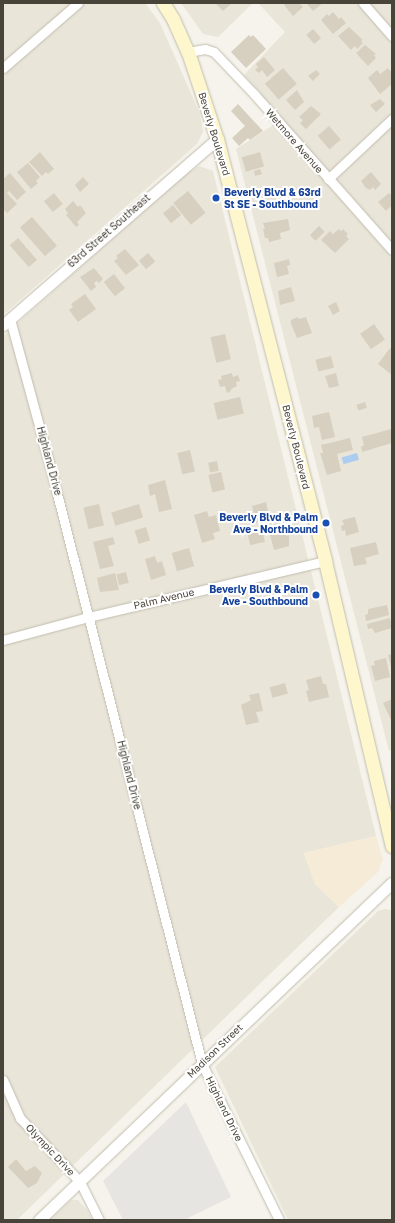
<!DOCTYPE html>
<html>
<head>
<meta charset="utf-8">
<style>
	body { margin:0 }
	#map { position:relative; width:395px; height:1223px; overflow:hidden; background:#f5f3eb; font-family:"Golos Text",sans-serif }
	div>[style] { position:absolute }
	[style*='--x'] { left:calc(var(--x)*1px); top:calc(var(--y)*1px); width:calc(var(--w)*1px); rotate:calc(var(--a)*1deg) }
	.residential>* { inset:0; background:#e9e5d9 }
	.commercial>* { inset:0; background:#f6ebd7 }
	.parking>* { inset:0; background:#e7e5e2 }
	.water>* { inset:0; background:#aacdf0; transform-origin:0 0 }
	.building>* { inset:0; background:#d7d0c0; transform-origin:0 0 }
	.roads { filter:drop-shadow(0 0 1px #c1bcad) drop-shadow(0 0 1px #c1bcad) }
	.minor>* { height:9px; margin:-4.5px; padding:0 4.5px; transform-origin:4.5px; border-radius:4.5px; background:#fff }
	.tertiary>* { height:11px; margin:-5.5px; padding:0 5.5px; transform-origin:5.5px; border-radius:5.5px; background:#fff }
	.secondary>* { height:13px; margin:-6.5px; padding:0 6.5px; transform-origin:6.5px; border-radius:6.5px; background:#fef6cd }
	.dots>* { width:11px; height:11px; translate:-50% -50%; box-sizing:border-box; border:2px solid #fff; border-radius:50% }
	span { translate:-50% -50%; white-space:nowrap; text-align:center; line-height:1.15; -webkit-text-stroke:4px #fff; paint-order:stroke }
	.street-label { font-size:10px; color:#494439 }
	.transit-label { font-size:10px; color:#164399; font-weight:700 }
	.left { translate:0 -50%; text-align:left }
	.right { translate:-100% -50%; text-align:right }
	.frame { position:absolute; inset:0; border:4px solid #494439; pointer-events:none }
</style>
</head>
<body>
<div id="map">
	<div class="residential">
		<div style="clip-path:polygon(3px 3px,145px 3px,160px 23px,200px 114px,203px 132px,197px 144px,3px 315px)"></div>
		<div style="clip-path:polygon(181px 3px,253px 3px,218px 37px,203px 34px)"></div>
		<div style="clip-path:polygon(258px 3px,392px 3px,392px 749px,389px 751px,236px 149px,283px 119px,244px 75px,285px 32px)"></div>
		<div style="clip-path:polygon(199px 166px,213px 171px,376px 836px,304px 853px,315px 884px,339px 907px,17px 1220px,3px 1220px,3px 336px,183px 176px)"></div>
		<div style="clip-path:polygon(385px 909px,392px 910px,392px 1220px,288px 1220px,215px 1067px,378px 911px)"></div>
		<div style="clip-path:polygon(71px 1200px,78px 1200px,87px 1210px,92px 1220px,50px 1220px)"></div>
	</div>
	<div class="commercial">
		<div style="clip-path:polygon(376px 836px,383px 859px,378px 872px,339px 907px,315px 884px,304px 853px)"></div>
	</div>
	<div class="parking">
		<div style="clip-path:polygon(186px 1102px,231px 1197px,184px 1220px,123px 1220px,103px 1181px)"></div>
	</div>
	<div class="water">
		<div style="left:357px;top:453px;width:7px;height:16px;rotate:74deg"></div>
	</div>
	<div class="building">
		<div style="clip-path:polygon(215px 3px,232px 3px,223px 11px)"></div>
		<div style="clip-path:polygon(287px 3px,301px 3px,300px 4px,303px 7px,293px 16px,284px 5px)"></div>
		<div style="clip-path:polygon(306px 3px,323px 3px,313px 11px)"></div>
		<div style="clip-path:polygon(333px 12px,339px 19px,341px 17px,346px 23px,333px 34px,321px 20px,327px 14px,329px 16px)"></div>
		<div style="clip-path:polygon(349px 27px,363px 40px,361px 41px,363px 43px,357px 49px,355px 46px,351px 50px,338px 36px)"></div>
		<div style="left:313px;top:29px;width:12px;height:9px;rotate:48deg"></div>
		<div style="clip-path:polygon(249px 35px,251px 37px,253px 35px,266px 49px,246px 68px,231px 52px)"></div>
		<div style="clip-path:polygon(365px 45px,376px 54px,374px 55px,376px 58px,368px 66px,356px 53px)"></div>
		<div style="clip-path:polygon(264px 57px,275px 70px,267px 77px,262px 70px,259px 73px,255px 70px,258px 67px,256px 64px)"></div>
		<div style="left:283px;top:68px;width:21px;height:24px;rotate:49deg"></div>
		<div style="clip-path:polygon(388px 68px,392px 73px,392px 84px,380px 94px,368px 78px,377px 70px,380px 74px)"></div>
		<div style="clip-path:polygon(316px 70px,320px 74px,313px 81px,308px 76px)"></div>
		<div style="clip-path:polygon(297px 90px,304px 102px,295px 110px,286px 100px)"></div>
		<div style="clip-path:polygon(380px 99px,385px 104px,376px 112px,370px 105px)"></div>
		<div style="clip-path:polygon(238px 104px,263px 131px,250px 140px,248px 138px,239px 146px,232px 138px,245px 126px,231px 111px)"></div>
		<div style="clip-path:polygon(311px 106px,321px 114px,306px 129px,300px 123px,303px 120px,299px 117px)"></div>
		<div style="left:329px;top:126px;width:18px;height:15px;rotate:49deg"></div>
		<div style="clip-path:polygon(40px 152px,54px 169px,48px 174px,46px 172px,42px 176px,29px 162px)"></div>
		<div style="left:260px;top:152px;width:15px;height:19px;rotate:74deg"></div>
		<div style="clip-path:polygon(28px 163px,40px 177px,36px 181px,38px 183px,31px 189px,17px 172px)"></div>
		<div style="clip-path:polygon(260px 169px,262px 174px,255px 176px,254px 171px)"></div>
		<div style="clip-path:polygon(371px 172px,381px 184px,375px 190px,373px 187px,370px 190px,366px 188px,361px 181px)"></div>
		<div style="clip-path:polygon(10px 173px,26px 192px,17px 200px,9px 191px,7px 193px,17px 204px,7px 213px,3px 209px,3px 179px)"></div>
		<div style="clip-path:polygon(83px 177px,89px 184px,80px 192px,75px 185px)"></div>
		<div style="left:188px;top:191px;width:28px;height:19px;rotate:51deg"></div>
		<div style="left:54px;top:193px;width:14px;height:13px;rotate:51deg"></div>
		<div style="clip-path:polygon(389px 193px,392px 196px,392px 205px,386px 211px,378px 202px)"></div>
		<div style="clip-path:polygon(73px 201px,78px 207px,80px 205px,86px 213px,77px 222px,79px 225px,76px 227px,66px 215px,68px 213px,65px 209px)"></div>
		<div style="left:173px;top:205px;width:13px;height:13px;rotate:51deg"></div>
		<div style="left:32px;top:217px;width:38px;height:16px;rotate:49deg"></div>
		<div style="clip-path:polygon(288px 219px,290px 230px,280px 233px,281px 239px,269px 242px,268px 238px,265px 238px,263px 229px,265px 229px,263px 223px)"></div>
		<div style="left:319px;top:226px;width:8px;height:13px;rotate:45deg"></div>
		<div style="clip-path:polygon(339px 229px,341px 231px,343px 229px,348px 234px,346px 236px,349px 239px,335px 253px,321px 240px,330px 231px,333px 234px)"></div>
		<div style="left:18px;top:238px;width:29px;height:11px;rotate:49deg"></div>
		<div style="clip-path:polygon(125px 249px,139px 265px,126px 275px,114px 261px,118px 258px,116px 256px)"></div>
		<div style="left:148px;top:253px;width:11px;height:12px;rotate:49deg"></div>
		<div style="clip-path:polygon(289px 259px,290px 265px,287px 266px,289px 274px,277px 277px,274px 263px)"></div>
		<div style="clip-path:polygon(94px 268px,103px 279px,99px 283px,97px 281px,94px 283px,96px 287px,91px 291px,80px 277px)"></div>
		<div style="left:114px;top:274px;width:18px;height:13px;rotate:52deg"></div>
		<div style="clip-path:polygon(291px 287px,295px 301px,280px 305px,278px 291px)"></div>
		<div style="clip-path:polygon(85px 294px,96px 309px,78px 322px,69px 310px,73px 307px,71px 304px)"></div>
		<div style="clip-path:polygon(336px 302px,340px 311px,333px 315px,328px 306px)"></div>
		<div style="clip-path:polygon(298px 317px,299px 319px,306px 317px,312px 333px,297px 338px,291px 324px,291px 320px)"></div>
		<div style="left:374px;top:324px;width:19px;height:17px;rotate:55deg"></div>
		<div style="left:225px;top:334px;width:26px;height:15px;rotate:77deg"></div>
		<div style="clip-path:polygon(390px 348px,392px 350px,392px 375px,378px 364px)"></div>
		<div style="left:331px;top:356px;width:12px;height:16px;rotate:76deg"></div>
		<div style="clip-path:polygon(232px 373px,233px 377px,238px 375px,240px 381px,236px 382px,237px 386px,231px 389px,231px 391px,227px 393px,225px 386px,220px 387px,218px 380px,222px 379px,221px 376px)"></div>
		<div style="clip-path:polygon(336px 373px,339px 386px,329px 388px,325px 376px)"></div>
		<div style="left:240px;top:397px;width:17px;height:27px;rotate:77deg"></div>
		<div style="left:365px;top:402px;width:6px;height:9px;rotate:72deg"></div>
		<div style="clip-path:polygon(329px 412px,335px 437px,322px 440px,319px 427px,314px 428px,312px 416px)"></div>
		<div style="clip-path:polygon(391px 429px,392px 443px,362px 452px,361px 446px,364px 446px,362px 437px)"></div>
		<div style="clip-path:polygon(350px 438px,353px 450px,337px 454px,341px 471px,327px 475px,320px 453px,323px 453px,321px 445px)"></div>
		<div style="left:190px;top:450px;width:22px;height:13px;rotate:77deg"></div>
		<div style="left:217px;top:461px;width:10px;height:9px;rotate:79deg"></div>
		<div style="left:221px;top:472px;width:18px;height:13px;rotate:77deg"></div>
		<div style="clip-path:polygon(165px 480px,172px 509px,159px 512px,155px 494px,150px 496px,148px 485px)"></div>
		<div style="clip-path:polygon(266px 502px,270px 519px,252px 524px,250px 515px,254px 514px,252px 506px)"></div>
		<div style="left:99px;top:504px;width:22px;height:16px;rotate:77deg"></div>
		<div style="left:139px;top:504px;width:14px;height:29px;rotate:73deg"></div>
		<div style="clip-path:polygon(207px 511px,209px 517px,216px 515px,220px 531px,213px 533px,215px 539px,202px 543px,194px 515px)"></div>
		<div style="clip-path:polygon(355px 517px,359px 532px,346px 536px,345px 530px,342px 531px,341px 526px,344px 525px,342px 520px)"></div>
		<div style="left:146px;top:527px;width:14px;height:12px;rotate:73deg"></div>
		<div style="left:262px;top:530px;width:12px;height:15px;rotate:76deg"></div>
		<div style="clip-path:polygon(285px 531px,286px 536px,289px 535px,289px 546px,274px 550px,270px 535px)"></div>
		<div style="clip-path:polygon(113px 537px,115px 544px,108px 546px,114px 566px,100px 569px,93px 542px)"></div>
		<div style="clip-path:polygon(376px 542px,379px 554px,365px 558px,367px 564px,354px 566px,350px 548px)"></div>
		<div style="left:189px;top:548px;width:19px;height:18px;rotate:74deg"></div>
		<div style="clip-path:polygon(155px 556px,157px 563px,162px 561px,166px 575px,151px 580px,145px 559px)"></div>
		<div style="left:126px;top:572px;width:11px;height:10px;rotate:75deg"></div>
		<div style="clip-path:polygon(115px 573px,119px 590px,100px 592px,97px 578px)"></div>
		<div style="clip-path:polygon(387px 605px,389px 615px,366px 621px,365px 615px,368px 614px,368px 609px)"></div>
		<div style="clip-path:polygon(390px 618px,392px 628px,375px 633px,372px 628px,368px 629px,367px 624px)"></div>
		<div style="clip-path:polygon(392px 654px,392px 667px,391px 667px,388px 655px)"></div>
		<div style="clip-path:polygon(386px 658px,390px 677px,375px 681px,371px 666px,375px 665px,374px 661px)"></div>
		<div style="clip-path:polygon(321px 676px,323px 684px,326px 684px,329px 697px,309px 702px,306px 691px,309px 690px,306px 680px)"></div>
		<div style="left:285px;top:683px;width:11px;height:16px;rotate:75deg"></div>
		<div style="clip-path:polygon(259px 693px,263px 711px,256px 712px,259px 722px,246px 725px,241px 705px,251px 700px,249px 695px)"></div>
		<div style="clip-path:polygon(392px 699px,392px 722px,383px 703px)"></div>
		<div style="clip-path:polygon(16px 1159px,26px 1171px,35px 1166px,42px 1173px,37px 1183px,28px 1188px,8px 1167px)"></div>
	</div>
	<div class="roads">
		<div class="minor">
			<div style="--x:363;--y:3;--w:44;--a:48.7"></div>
			<div style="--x:188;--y:52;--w:17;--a:-10"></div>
			<div style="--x:205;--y:49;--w:9;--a:18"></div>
			<div style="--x:214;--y:52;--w:58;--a:46.4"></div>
			<div style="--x:254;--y:94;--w:208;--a:48.5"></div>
			<div style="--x:3;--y:68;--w:99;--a:-40.9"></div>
			<div style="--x:328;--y:179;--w:88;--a:-43.2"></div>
			<div style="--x:10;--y:319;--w:152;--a:74.8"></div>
			<div style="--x:50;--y:466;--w:617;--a:75.74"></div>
			<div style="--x:202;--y:1064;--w:174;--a:63.7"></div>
			<div style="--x:3;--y:640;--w:88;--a:-15.1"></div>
			<div style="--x:88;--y:617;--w:244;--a:-13.3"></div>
			<div style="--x:3;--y:1080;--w:42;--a:65.9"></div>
			<div style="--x:20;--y:1118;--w:88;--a:46.8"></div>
			<div style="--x:80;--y:1182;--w:42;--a:63.4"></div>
		</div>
		<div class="tertiary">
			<div style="--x:3;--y:325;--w:284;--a:-41"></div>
			<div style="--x:39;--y:1220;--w:488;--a:-43.7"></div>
		</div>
		<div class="secondary">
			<div style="--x:163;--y:3;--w:19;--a:58"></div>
			<div style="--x:173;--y:19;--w:36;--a:66"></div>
			<div style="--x:188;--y:52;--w:92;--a:71.6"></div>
			<div style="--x:217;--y:139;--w:436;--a:75.6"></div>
			<div style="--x:325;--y:561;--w:293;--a:76.8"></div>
		</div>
	</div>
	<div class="dots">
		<div style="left:216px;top:198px;background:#1a4fb4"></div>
		<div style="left:326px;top:523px;background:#1a4fb4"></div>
		<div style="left:316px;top:595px;background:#1a4fb4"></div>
	</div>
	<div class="street-label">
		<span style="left:214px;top:134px;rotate:73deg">Beverly Boulevard</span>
		<span style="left:294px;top:141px;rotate:49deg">Wetmore Avenue</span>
		<span style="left:109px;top:231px;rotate:-41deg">63rd Street Southeast</span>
		<span style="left:296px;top:447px;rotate:76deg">Beverly Boulevard</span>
		<span style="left:49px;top:461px;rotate:75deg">Highland Drive</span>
		<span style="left:164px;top:599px;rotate:-13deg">Palm Avenue</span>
		<span style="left:129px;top:775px;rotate:76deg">Highland Drive</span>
		<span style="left:215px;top:1051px;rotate:-44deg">Madison Street</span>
		<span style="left:224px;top:1109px;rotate:64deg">Highland Drive</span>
		<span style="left:50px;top:1150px;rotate:47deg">Olympic Drive</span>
	</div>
	<div class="transit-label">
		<span class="left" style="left:224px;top:198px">Beverly Blvd &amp; 63rd<br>St SE - Southbound</span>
		<span class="right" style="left:318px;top:523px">Beverly Blvd &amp; Palm<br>Ave - Northbound</span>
		<span class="right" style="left:308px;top:595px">Beverly Blvd &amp; Palm<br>Ave - Southbound</span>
	</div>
	<div class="frame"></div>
</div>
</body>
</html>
